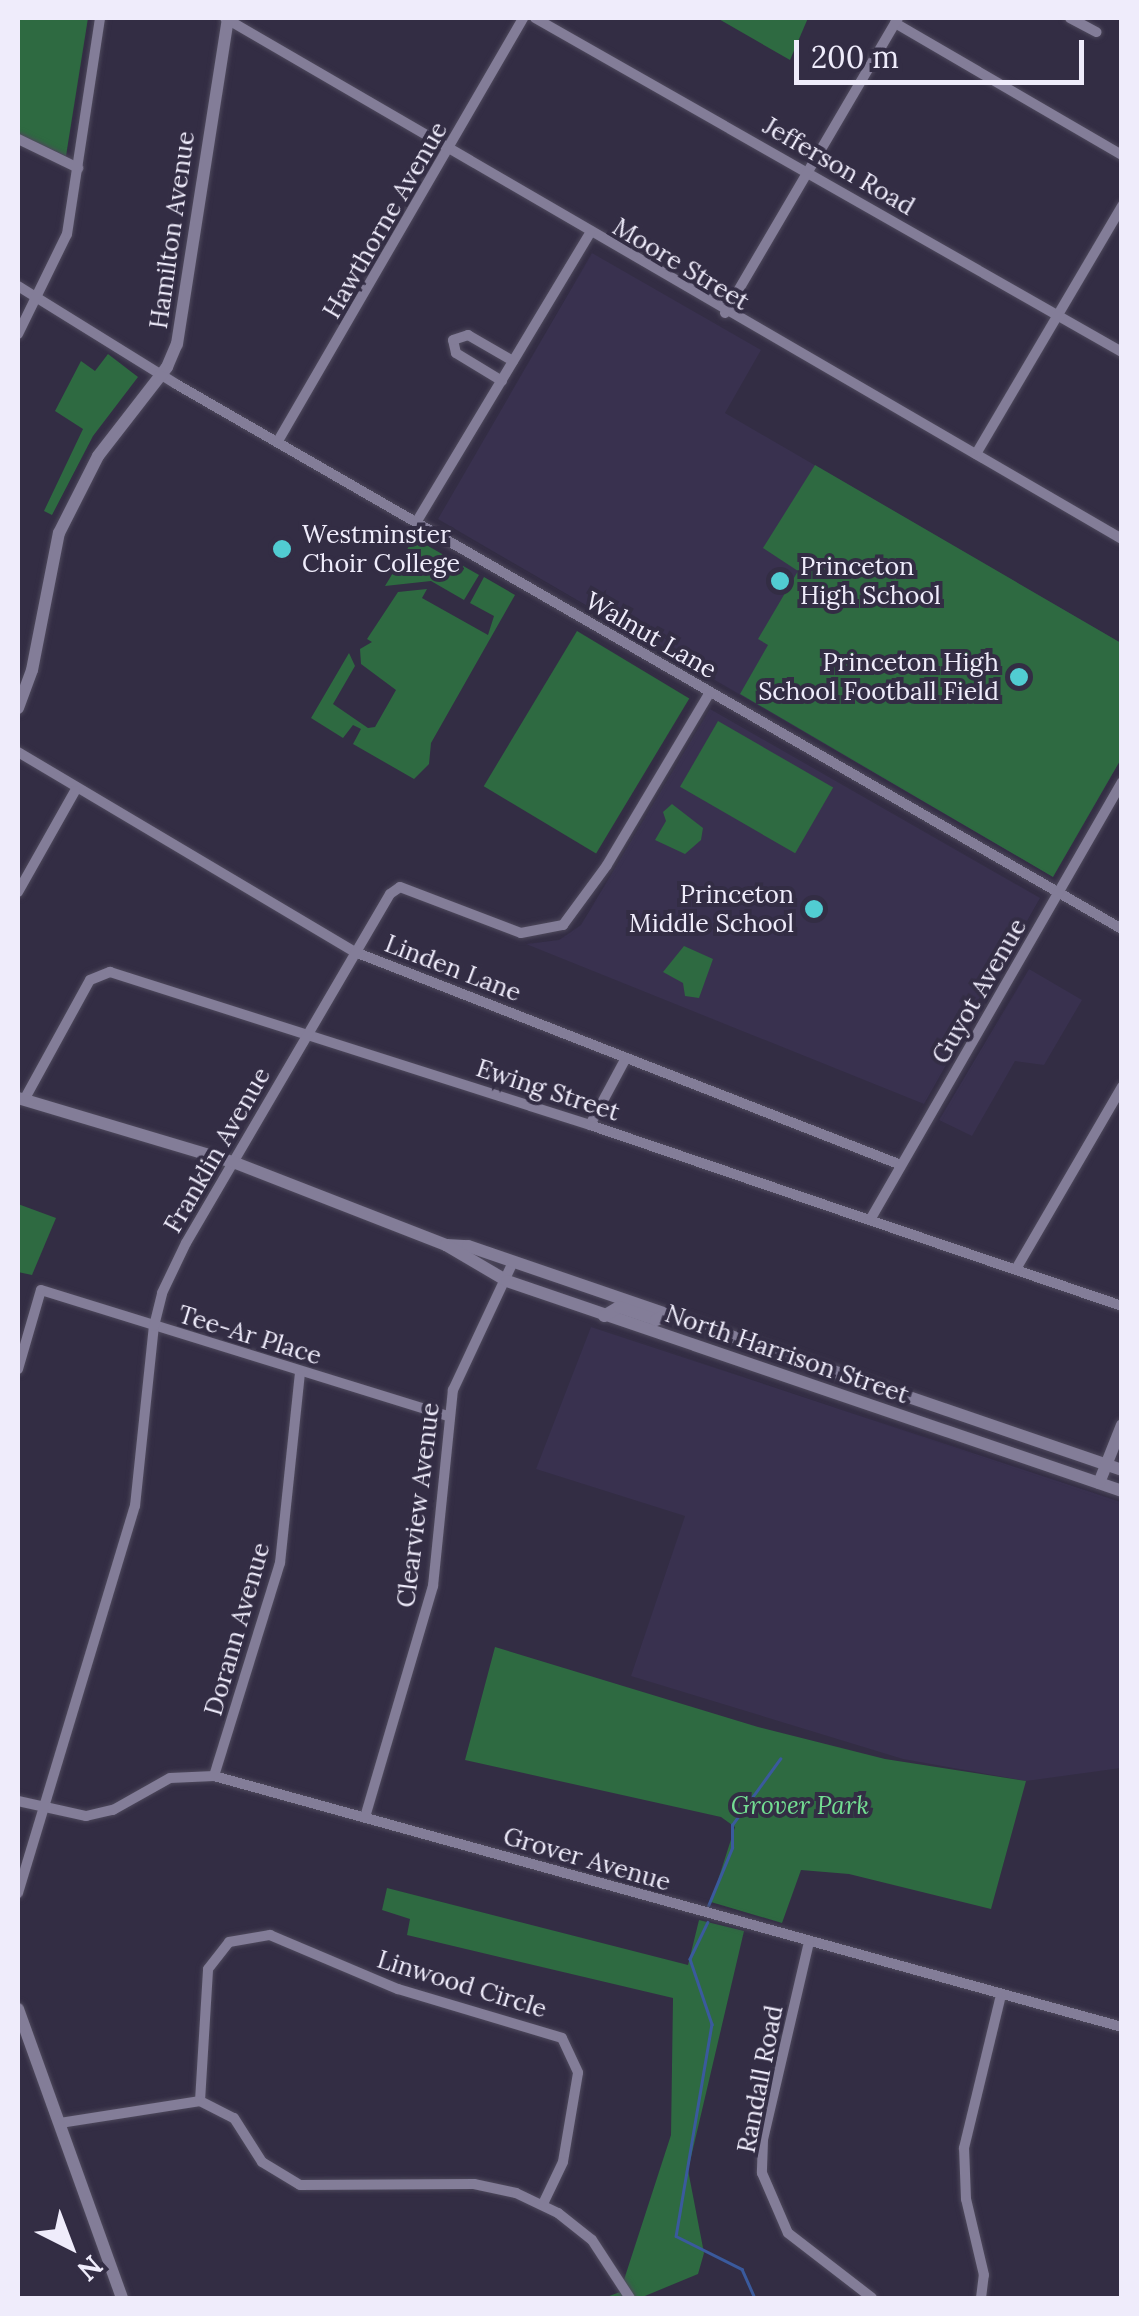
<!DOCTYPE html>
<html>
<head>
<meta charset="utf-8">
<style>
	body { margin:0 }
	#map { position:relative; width:1139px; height:2316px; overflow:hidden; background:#332d44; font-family:Lora,serif }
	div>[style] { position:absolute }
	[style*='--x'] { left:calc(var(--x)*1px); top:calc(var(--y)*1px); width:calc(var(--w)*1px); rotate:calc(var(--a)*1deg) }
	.built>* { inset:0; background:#39314f }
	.green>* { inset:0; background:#2e6a41; transform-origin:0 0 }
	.stream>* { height:2.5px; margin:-1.25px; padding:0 1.25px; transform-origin:1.25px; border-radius:1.25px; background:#3a5a9d }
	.roads { filter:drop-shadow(0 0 2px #4e495c) drop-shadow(0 0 2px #4e495c) }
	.minor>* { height:10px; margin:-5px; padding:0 5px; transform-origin:5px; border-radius:5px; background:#837d98 }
	.tertiary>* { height:12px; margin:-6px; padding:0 6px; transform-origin:6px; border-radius:6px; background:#837d98 }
	.dots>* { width:28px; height:28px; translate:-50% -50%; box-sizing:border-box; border:5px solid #332d44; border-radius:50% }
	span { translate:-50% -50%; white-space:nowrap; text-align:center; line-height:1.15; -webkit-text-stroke:8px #332d44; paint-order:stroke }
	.street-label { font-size:25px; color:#efecfb }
	.poi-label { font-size:25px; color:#efecfb }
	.left { translate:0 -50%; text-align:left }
	.right { translate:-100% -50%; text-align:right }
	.park-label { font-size:25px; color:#73dd92; font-style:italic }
	.frame { position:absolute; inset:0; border:20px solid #efecfb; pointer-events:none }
	.north { position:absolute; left:20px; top:2196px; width:100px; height:100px; -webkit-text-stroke:8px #332d44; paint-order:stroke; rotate:138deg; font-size:28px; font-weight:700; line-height:40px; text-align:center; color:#efecfb }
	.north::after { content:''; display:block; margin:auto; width:35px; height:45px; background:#efecfb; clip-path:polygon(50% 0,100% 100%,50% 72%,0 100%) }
	.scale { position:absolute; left:794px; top:40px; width:290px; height:45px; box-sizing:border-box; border:5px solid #efecfb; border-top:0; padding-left:12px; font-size:30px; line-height:35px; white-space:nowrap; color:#efecfb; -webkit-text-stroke:8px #332d44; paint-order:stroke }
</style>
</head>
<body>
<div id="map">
	<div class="built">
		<div style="clip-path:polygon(592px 253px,761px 350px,725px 413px,1121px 643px,1121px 759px,1053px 877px,438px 519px)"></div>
		<div style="clip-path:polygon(710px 709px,1040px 898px,924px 1104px,526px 944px,559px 940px,581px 925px)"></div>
		<div style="clip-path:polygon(1029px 969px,1082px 1000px,1044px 1065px,1015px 1061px,972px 1136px,939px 1120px)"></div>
		<div style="clip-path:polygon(591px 1327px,1121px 1502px,1121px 1768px,1026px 1781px,903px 1759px,631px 1676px,685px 1516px,536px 1469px)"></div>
	</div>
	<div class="green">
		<div style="clip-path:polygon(18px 18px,88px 18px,66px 156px,18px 134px)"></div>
		<div style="clip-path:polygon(717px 18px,808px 18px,790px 60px)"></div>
		<div style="clip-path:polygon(108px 354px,138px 377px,93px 436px,52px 515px,44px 511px,83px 429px,55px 411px,81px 361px,95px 371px)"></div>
		<div style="clip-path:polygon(815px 465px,1121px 643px,1121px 759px,1053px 877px,740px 694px,768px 645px,758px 639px,798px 571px,763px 548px)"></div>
		<div style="clip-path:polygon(414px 538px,479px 575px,464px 600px,431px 581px,385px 586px)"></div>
		<div style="clip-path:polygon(484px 577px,515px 595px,431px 743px,429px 764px,414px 779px,353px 744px,361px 729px,353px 725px,343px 738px,311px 718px,349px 653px,355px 666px,333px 704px,368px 728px,375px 727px,396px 690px,361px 664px,360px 649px,372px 642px,367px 639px,398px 592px,427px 589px,422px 598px,488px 635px,494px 616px,470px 603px)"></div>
		<div style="left:577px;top:631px;width:131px;height:181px;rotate:31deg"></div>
		<div style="left:718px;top:721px;width:133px;height:76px;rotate:30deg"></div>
		<div style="clip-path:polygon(672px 804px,703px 828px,701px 840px,685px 854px,655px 840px,666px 821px,663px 812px)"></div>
		<div style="clip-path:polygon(684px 946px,713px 959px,699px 998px,685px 996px,683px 983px,663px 972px)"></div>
		<div style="clip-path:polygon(18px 1204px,56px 1218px,32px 1275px,18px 1272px)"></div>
		<div style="clip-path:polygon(495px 1647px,758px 1727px,885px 1759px,1026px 1781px,991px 1909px,849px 1874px,801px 1870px,782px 1923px,711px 1902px,735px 1827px,721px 1817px,465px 1760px)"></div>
		<div style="clip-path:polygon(387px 1888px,688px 1965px,699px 1920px,744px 1931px,688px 2170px,704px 2253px,698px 2274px,640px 2298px,604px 2298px,620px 2292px,671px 2135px,673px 1998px,407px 1935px,410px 1919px,382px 1910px)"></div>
	</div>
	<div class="stream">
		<div style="--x:708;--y:1906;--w:63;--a:-67.5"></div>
		<div style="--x:732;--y:1848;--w:23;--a:-90"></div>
		<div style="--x:732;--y:1825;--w:82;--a:-54"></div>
		<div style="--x:708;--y:1922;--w:41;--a:115.9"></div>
		<div style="--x:690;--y:1959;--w:69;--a:71.3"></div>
		<div style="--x:712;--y:2024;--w:215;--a:99.6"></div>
		<div style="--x:676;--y:2236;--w:74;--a:26.6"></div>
		<div style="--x:742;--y:2269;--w:32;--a:66"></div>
	</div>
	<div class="roads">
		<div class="minor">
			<div style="--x:225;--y:18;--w:1037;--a:30.15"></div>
			<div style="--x:535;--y:18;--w:675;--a:29.64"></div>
			<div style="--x:1070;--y:18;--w:30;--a:28"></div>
			<div style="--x:895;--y:23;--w:263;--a:30.2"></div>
			<div style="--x:18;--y:139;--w:67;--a:25.8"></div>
			<div style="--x:18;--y:286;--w:186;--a:31.8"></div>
			<div style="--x:176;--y:384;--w:1092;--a:29.95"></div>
			<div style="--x:725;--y:313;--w:342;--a:-59.6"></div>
			<div style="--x:18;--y:334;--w:111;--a:-63.9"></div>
			<div style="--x:67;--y:234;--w:219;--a:-81.3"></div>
			<div style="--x:502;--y:381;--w:54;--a:-148.7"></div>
			<div style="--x:456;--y:353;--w:13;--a:-103"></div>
			<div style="--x:453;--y:340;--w:16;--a:-18"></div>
			<div style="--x:468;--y:335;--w:52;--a:30"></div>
			<div style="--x:278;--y:441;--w:489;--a:-59.9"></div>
			<div style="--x:976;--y:454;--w:288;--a:-59.5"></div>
			<div style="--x:417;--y:521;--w:336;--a:-59"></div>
			<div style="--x:18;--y:752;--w:392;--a:30.7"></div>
			<div style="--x:355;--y:952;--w:586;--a:21.31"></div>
			<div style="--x:18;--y:892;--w:116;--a:-60.6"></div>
			<div style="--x:24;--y:1100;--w:137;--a:-61.2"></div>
			<div style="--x:90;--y:980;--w:22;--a:-22"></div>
			<div style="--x:110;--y:972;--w:504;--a:17.68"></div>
			<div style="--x:590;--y:1125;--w:562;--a:18.79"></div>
			<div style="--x:590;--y:1125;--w:76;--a:-61.8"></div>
			<div style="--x:870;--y:1220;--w:505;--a:-60.09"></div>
			<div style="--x:1016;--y:1269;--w:211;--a:-59.8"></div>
			<div style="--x:18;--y:1369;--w:82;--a:-73.8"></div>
			<div style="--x:41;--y:1290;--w:425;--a:17.2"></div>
			<div style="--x:214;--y:1776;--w:223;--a:-72.8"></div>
			<div style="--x:280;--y:1563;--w:192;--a:-84"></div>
			<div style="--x:18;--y:1801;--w:70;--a:12.4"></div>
			<div style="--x:86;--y:1816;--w:28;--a:-13"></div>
			<div style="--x:113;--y:1810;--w:65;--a:-29.3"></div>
			<div style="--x:170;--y:1778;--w:44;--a:-2.6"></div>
			<div style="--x:214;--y:1776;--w:942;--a:15.45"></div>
			<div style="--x:365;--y:1817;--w:241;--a:-73.6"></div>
			<div style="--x:433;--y:1586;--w:197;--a:-84.2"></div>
			<div style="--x:453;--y:1390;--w:141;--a:-64.9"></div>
			<div style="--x:18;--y:1893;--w:404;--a:-73.2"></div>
			<div style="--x:135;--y:1506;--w:181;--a:-84"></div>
			<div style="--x:154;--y:1326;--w:34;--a:-76"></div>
			<div style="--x:162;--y:1293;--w:55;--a:-64.4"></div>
			<div style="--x:186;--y:1243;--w:404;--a:-59.7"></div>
			<div style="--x:390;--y:894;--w:12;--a:-35"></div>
			<div style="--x:400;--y:887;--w:129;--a:20.8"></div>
			<div style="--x:521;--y:933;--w:43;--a:-10.8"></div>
			<div style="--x:563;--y:925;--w:74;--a:-53.7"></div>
			<div style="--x:607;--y:865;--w:201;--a:-59.2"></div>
			<div style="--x:809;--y:1942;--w:203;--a:103.1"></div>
			<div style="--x:763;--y:2140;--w:33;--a:92"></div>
			<div style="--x:762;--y:2173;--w:65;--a:66.6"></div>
			<div style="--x:788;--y:2233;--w:106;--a:37.7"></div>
			<div style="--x:200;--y:2101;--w:132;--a:-86.5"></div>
			<div style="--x:208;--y:1969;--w:34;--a:-52"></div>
			<div style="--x:229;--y:1942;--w:42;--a:-9.7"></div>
			<div style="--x:270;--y:1935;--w:139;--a:22.9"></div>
			<div style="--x:398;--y:1989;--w:171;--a:16.6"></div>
			<div style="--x:562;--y:2038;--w:38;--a:65"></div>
			<div style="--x:578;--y:2073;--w:90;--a:99.6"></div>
			<div style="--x:563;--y:2162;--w:47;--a:115.5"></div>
			<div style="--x:60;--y:2123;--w:142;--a:-8.9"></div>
			<div style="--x:200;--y:2101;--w:38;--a:27"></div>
			<div style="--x:234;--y:2118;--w:52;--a:57.5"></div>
			<div style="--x:262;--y:2162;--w:44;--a:31.2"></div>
			<div style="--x:300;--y:2185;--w:174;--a:-0.3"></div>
			<div style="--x:474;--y:2184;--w:43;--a:12.1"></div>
			<div style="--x:516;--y:2193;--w:47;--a:25.5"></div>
			<div style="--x:558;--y:2213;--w:43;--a:38.5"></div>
			<div style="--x:592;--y:2240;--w:69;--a:56.8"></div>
			<div style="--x:981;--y:2298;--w:23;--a:-83"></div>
			<div style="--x:984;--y:2275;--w:78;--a:-103.3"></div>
			<div style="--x:966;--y:2199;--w:51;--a:-92.2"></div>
			<div style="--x:964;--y:2148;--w:157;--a:-76.4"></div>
		</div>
		<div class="tertiary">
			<div style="--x:18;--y:708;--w:40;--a:-69.8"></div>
			<div style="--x:32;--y:670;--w:140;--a:-78.9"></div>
			<div style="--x:59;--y:533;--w:86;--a:-63.1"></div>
			<div style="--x:98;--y:456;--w:113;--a:-52.2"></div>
			<div style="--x:167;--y:367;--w:25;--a:-67"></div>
			<div style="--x:177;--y:344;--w:330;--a:-81.1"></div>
			<div style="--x:18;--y:1098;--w:224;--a:16.6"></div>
			<div style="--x:233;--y:1162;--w:229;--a:21.3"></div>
			<div style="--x:446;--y:1245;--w:22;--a:3"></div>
			<div style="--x:468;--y:1246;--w:691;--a:18.91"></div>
			<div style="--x:446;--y:1245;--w:71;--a:30.5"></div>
			<div style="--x:507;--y:1281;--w:650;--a:18.85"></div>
			<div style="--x:604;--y:1316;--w:17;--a:-31"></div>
			<div style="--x:619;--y:1307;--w:39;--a:19"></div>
			<div style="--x:656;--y:1320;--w:13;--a:-29"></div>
			<div style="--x:1099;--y:1483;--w:62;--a:-68.4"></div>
			<div style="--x:18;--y:2009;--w:307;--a:70.2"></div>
		</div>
	</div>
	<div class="dots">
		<div style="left:282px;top:549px;background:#51ccd2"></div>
		<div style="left:780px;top:581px;background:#51ccd2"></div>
		<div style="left:1019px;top:677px;background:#51ccd2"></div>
		<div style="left:814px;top:909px;background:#51ccd2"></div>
	</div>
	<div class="street-label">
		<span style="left:839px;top:166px;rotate:30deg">Jefferson Road</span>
		<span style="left:385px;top:220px;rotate:-60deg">Hawthorne Avenue</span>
		<span style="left:172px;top:230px;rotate:-82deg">Hamilton Avenue</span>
		<span style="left:681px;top:264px;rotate:31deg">Moore Street</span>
		<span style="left:651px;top:635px;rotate:30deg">Walnut Lane</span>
		<span style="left:453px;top:968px;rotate:21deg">Linden Lane</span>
		<span style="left:979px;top:991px;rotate:-60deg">Guyot Avenue</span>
		<span style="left:548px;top:1090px;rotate:18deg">Ewing Street</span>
		<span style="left:217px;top:1150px;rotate:-60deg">Franklin Avenue</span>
		<span style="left:250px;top:1335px;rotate:17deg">Tee-Ar Place</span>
		<span style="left:787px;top:1354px;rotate:19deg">North Harrison Street</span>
		<span style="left:418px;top:1505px;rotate:-83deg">Clearview Avenue</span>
		<span style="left:237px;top:1629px;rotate:-74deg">Dorann Avenue</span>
		<span style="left:587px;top:1859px;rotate:16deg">Grover Avenue</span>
		<span style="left:462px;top:1984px;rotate:17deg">Linwood Circle</span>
		<span style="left:760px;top:2079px;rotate:-79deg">Randall Road</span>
	</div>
	<div class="poi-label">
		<span class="left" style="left:302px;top:549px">Westminster<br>Choir College</span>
		<span class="left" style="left:800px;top:581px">Princeton<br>High School</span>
		<span class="right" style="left:999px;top:677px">Princeton High<br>School Football Field</span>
		<span class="right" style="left:794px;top:909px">Princeton<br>Middle School</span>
	</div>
	<div class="park-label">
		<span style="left:800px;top:1805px">Grover Park</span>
	</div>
	<div class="frame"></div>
	<div class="north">N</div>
	<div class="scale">200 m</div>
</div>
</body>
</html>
